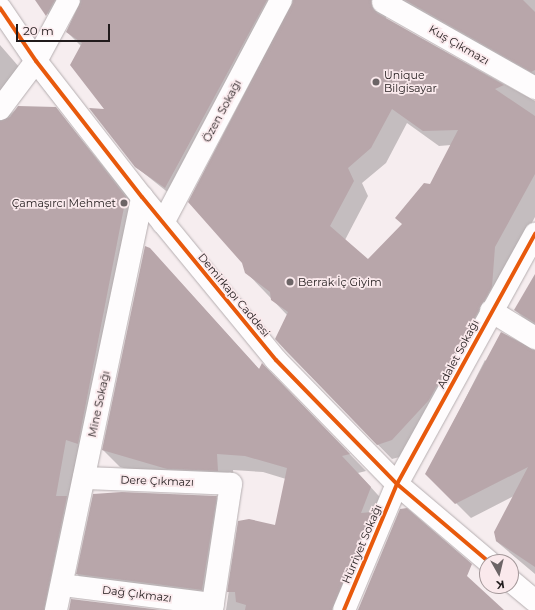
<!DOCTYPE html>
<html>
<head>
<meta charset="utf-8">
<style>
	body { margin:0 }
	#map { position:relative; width:535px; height:610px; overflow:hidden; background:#f6edef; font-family:Montserrat,sans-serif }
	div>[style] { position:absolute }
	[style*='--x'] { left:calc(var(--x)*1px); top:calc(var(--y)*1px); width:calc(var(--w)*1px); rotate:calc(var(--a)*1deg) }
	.shadow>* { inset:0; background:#0003 }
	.building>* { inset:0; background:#b8a6aa }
	.roads { filter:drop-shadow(0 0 1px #b5aeb0) drop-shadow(0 0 1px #b5aeb0) }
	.street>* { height:22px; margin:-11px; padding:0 11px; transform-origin:11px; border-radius:11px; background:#fefcfd }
	.secondary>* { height:22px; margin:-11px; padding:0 11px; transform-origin:11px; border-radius:11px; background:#fefcfd }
	.cycleway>* { height:4px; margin:-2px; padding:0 2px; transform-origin:2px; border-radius:2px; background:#e8590c }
	.dots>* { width:11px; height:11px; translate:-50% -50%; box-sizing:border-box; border:2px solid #fae9ec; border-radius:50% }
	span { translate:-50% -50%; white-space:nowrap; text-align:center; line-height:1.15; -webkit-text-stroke:3.5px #fae9ec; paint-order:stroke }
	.street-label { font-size:11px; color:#211b1c }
	.poi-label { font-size:11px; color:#211b1c }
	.left { translate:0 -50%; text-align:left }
	.right { translate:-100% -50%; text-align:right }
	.north { position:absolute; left:479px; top:554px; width:40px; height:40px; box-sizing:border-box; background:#fae9ec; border:1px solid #a39799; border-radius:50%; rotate:172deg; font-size:11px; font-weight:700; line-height:16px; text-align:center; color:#211b1c }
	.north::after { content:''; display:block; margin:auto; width:14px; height:18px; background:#6c6466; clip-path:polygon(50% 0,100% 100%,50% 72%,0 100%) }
	.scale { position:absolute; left:16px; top:24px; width:94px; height:18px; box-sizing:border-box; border:2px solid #211b1c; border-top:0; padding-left:5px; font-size:12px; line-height:14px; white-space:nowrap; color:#211b1c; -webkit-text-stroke:3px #fae9ec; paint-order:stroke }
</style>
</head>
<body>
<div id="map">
	<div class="shadow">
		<div style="clip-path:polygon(evenodd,36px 0,535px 0,535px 79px,386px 11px,386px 19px,535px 101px,535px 217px,407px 455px,392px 459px,286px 351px,276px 339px,288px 316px,246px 272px,293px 3px,180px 202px,136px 167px,106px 110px,81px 46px,67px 32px,81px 3px,61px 30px,36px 0,407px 123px,439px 146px,451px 145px,431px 185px,403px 224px,368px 261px,345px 240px,368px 196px,362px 183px,386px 163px,407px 123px)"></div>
		<div style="clip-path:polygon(0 45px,33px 83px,8px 116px,19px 107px,56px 108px,143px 215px,63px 610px,0 610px)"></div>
		<div style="clip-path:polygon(150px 249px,260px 370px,279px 381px,366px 471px,358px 473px,387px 505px,354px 610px,226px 610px,239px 522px,276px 526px,286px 479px,263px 472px,233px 470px,235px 487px,185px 485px,120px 467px,103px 450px)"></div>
		<div style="clip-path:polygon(535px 276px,535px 328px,516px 311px)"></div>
		<div style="clip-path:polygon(535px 351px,535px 574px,496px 541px,514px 496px,471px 518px,427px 474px,485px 360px,488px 363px)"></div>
		<div style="clip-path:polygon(216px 497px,233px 514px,219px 606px,94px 591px,77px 574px)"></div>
	</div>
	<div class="building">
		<div style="clip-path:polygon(35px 0,55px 0,46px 16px)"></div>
		<div style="clip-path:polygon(81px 0,267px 0,165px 188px,135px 167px,89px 108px,104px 109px,70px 65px,82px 43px,66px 32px)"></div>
		<div style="clip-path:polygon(evenodd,293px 0,371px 0,377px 13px,504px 85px,495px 89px,535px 116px,535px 174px,495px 247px,492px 287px,429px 400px,392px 440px,377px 445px,275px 339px,288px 312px,271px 300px,270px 292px,245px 273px,242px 263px,188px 202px,293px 0,392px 109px,423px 131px,458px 130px,430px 184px,424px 183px,395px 218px,402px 224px,368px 259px,330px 226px,354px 181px,348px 168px,371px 148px,392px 109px)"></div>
		<div style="clip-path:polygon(405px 0,523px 0,535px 12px,535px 70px,531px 72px)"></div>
		<div style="clip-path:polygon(18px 106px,56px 107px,126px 197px,78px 444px,66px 440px,56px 496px,67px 496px,44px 610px,0 610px,0 121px,10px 117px)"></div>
		<div style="clip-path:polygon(145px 246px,150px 248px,259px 369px,262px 363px,350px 454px,342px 456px,371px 487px,361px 513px,372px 512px,332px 610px,245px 610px,246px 605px,236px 602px,235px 592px,227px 592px,238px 521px,249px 519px,275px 525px,287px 468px,245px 456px,217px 454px,218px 471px,167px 469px,102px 450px)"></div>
		<div style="clip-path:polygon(535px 274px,535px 323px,514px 310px)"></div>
		<div style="clip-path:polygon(501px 332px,535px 350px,535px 567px,496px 541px,494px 532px,528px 467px,455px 504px,425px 474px)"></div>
		<div style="clip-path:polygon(122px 492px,217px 496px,202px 590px,76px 574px,93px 494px)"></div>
		<div style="clip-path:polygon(407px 508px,472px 564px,467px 576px,504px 610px,358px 610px,400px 509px)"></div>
		<div style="clip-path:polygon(71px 599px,161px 610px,69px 610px)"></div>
	</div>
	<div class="roads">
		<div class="street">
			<div style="--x:383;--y:2;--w:175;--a:29.5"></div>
			<div style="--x:0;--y:109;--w:60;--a:-53.1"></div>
			<div style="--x:36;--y:61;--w:69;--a:-61.6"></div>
			<div style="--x:163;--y:223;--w:252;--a:-62.1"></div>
			<div style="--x:491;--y:311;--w:52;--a:31.5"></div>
			<div style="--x:84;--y:478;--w:147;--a:2.3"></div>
			<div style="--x:231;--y:484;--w:127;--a:98.6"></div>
			<div style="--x:62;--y:585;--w:152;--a:7.2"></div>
			<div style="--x:56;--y:610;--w:422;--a:-78.2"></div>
			<div style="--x:344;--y:610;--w:137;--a:-67.2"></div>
			<div style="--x:397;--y:484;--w:286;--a:-61.1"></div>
		</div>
		<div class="secondary">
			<div style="--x:0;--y:8;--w:64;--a:55.8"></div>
			<div style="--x:36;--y:61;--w:172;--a:52.1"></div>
			<div style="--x:142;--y:197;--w:211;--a:50.6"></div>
			<div style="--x:276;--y:360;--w:173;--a:45.7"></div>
			<div style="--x:397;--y:484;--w:121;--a:40.3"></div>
			<div style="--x:511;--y:581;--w:31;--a:40"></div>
		</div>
	</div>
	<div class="cycleway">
		<div style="--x:0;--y:8;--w:64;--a:55.8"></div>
		<div style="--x:36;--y:61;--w:172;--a:52.1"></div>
		<div style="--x:142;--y:197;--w:211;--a:50.6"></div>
		<div style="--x:276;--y:360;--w:173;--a:45.7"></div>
		<div style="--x:397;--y:484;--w:121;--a:40.3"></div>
		<div style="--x:344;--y:610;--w:137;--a:-67.2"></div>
		<div style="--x:397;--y:484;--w:286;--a:-61.1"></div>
	</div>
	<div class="dots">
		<div style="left:376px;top:82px;background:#6c6466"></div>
		<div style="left:124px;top:203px;background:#6c6466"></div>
		<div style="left:290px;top:282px;background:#6c6466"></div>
	</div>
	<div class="street-label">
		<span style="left:459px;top:45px;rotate:30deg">Kuş Çıkmazı</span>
		<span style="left:222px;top:111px;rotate:-62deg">Özen Sokağı</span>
		<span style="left:234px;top:295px;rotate:50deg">Demirkapı Caddesi</span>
		<span style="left:458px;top:354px;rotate:-62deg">Adalet Sokağı</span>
		<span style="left:99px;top:404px;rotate:-78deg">Mine Sokağı</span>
		<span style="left:157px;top:481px;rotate:2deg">Dere Çıkmazı</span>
		<span style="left:362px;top:544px;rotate:-67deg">Hürriyet Sokağı</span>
		<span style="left:137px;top:594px;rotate:7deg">Dağ Çıkmazı</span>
	</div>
	<div class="poi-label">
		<span class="left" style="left:384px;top:82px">Unique<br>Bilgisayar</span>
		<span class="right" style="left:116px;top:203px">Çamaşırcı Mehmet</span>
		<span class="left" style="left:298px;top:282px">Berrak İç Giyim</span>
	</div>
	<div class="north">K</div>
	<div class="scale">20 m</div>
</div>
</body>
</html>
